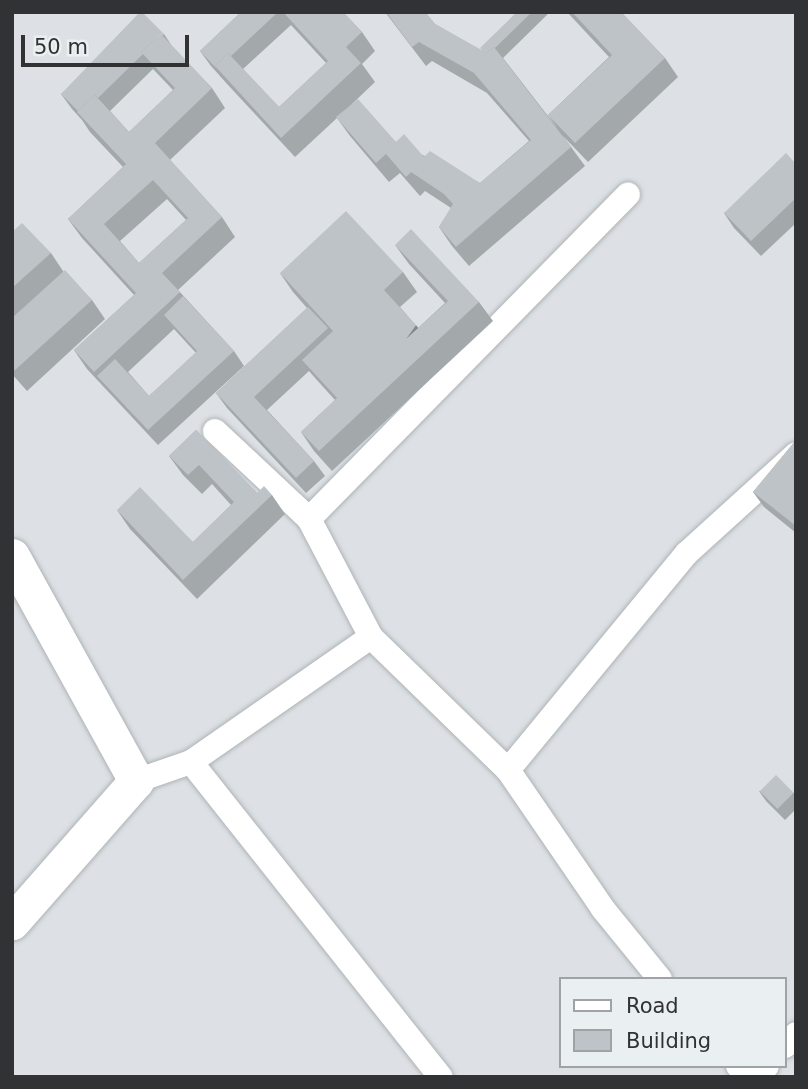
<!DOCTYPE html>
<html>
<head>
<meta charset="utf-8">
<style>
	body { margin:0 }
	#map { position:relative; width:808px; height:1089px; overflow:hidden; background:#dde1e5; font-family:"DejaVu Sans",sans-serif }
	div>[style] { position:absolute }
	[style*='--x'] { left:calc(var(--x)*1px); top:calc(var(--y)*1px); width:calc(var(--w)*1px); rotate:calc(var(--a)*1deg) }
	.roads { filter:drop-shadow(0 0 2px #aeb3b6) drop-shadow(0 0 2px #aeb3b6) }
	.street>* { height:24px; margin:-12px; padding:0 12px; transform-origin:12px; border-radius:12px; background:#fff }
	.secondary>* { height:35px; margin:-17.5px; padding:0 17.5px; transform-origin:17.5px; border-radius:17.5px; background:#fff }
	.wall>* { inset:0; background:#a3a8ab }
	.shaded-wall>* { inset:0; background:#85888b }
	.building>* { inset:0; background:#bec3c7; transform-origin:0 0 }
	span { translate:-50% -50%; white-space:nowrap; text-align:center; line-height:1.15; -webkit-text-stroke:6px #eaeff2; paint-order:stroke }
	.frame { position:absolute; inset:0; border:14px solid #303233; pointer-events:none }
	.legend { position:absolute; left:559px; top:977px; width:228px; height:91px; box-sizing:border-box; background:#eaeff2; border:2px solid #a0a3a6; margin:0; padding:9px 12px; list-style:none; font-size:21px; color:#303233 }
	.legend li { display:flex; align-items:center; gap:14px; height:35px }
	.legend b { width:35px; border:2px solid #a0a3a6 }
	.scale { position:absolute; left:21px; top:35px; width:168px; height:32px; box-sizing:border-box; border:4px solid #303233; border-top:0; padding-left:9px; font-size:21px; line-height:24px; white-space:nowrap; color:#303233; -webkit-text-stroke:5px #eaeff2; paint-order:stroke }
</style>
</head>
<body>
<div id="map">
	<div class="roads">
		<div class="street">
			<div style="--x:215;--y:431;--w:129;--a:43.1"></div>
			<div style="--x:371;--y:637;--w:133;--a:-117.7"></div>
			<div style="--x:309;--y:519;--w:455;--a:-45.5"></div>
			<div style="--x:191;--y:762;--w:402;--a:51.6"></div>
			<div style="--x:508;--y:770;--w:281;--a:-50.5"></div>
			<div style="--x:687;--y:553;--w:147;--a:-42.2"></div>
			<div style="--x:136;--y:781;--w:58;--a:-19.1"></div>
			<div style="--x:191;--y:762;--w:219;--a:-34.8"></div>
			<div style="--x:371;--y:637;--w:191;--a:44.2"></div>
			<div style="--x:508;--y:770;--w:168;--a:55.6"></div>
			<div style="--x:603;--y:909;--w:90;--a:50.8"></div>
			<div style="--x:785;--y:1046;--w:16;--a:-47"></div>
			<div style="--x:738;--y:1066;--w:15;--a:48"></div>
			<div style="--x:758;--y:1077;--w:14;--a:-51"></div>
		</div>
		<div class="secondary">
			<div style="--x:12;--y:556;--w:257;--a:61.1"></div>
			<div style="--x:136;--y:781;--w:188;--a:131.3"></div>
		</div>
	</div>
	<div class="wall">
		<div style="clip-path:polygon(evenodd,241px 12px,343px 12px,362px 32px,375px 51px,362px 64px,375px 82px,352px 104px,396px 142px,480px 183px,529px 141px,487px 93px,432px 61px,426px 66px,385px 12px,425px 12px,435px 24px,482px 51px,517px 12px,550px 12px,503px 58px,558px 129px,548px 115px,609px 57px,567px 12px,621px 12px,665px 58px,678px 77px,588px 162px,563px 136px,585px 166px,469px 266px,452px 246px,439px 227px,451px 208px,425px 191px,420px 196px,400px 173px,389px 182px,350px 136px,337px 118px,295px 157px,228px 85px,211px 66px,200px 51px,241px 12px,291px 25px,326px 63px,279px 107px,243px 69px,291px 25px)"></div>
		<div style="clip-path:polygon(evenodd,164px 34px,172px 46px,212px 88px,225px 108px,170px 160px,222px 217px,235px 237px,178px 290px,234px 351px,244px 366px,158px 445px,87px 369px,74px 350px,134px 295px,82px 238px,68px 219px,123px 167px,90px 132px,82px 120px,72px 109px,61px 94px,164px 34px,153px 69px,173px 90px,129px 132px,110px 111px,153px 69px,164px 34px,167px 199px,186px 220px,139px 263px,120px 241px,167px 199px,164px 34px,174px 329px,196px 353px,149px 396px,128px 372px,174px 329px)"></div>
		<div style="clip-path:polygon(796px 164px,796px 223px,761px 256px,734px 228px,724px 213px)"></div>
		<div style="clip-path:polygon(12px 232px,51px 253px,63px 271px,92px 300px,105px 319px,27px 391px,12px 374px)"></div>
		<div style="clip-path:polygon(395px 245px,479px 302px,493px 321px,332px 471px,314px 451px,301px 432px,335px 400px,316px 379px,309px 371px,267px 410px,314px 461px,325px 476px,306px 493px,227px 408px,216px 393px,307px 308px,293px 292px,280px 273px,403px 272px,417px 292px,400px 307px,418px 328px,445px 303px,409px 264px)"></div>
		<div style="clip-path:polygon(196px 430px,257px 493px,272px 495px,285px 514px,197px 599px,130px 529px,117px 510px,193px 542px,231px 505px,212px 484px,202px 494px,183px 475px,169px 456px)"></div>
		<div style="clip-path:polygon(796px 440px,796px 533px,764px 507px,753px 492px)"></div>
		<div style="clip-path:polygon(759px 791px,794px 793px,796px 795px,796px 809px,785px 820px,766px 801px)"></div>
	</div>
	<div class="shaded-wall">
		<div style="clip-path:polygon(416px 325px,429px 344px,406px 339px)"></div>
	</div>
	<div class="building">
		<div style="clip-path:polygon(140px 12px,142px 12px,164px 34px,162px 36px,161px 34px,141px 52px,143px 54px,98px 98px,95px 95px,78px 111px,61px 94px)"></div>
		<div style="clip-path:polygon(241px 12px,278px 12px,231px 56px,228px 53px,215px 66px,217px 69px,200px 51px)"></div>
		<div style="clip-path:polygon(283px 12px,343px 12px,362px 32px,346px 47px,361px 63px,281px 138px,215px 66px,228px 53px,279px 107px,328px 61px)"></div>
		<div style="clip-path:polygon(386px 12px,425px 12px,435px 24px,487px 53px,494px 47px,571px 147px,456px 247px,439px 227px,453px 204px,444px 194px,411px 172px,406px 177px,386px 154px,376px 163px,336px 117px,358px 99px,396px 142px,404px 134px,424px 157px,430px 151px,480px 183px,531px 140px,474px 73px,419px 42px,412px 47px)"></div>
		<div style="clip-path:polygon(517px 12px,532px 12px,495px 48px,494px 47px,487px 53px,484px 52px,480px 48px)"></div>
		<div style="clip-path:polygon(572px 12px,621px 12px,665px 58px,575px 143px,548px 115px,612px 55px)"></div>
		<div style="clip-path:polygon(evenodd,161px 34px,212px 88px,155px 143px,222px 217px,162px 273px,180px 292px,94px 372px,74px 350px,136px 293px,68px 219px,126px 164px,77px 112px,95px 95px,129px 132px,175px 88px,141px 52px,161px 34px,153px 180px,188px 218px,139px 263px,104px 224px,153px 180px)"></div>
		<div style="clip-path:polygon(786px 153px,796px 164px,796px 198px,751px 241px,724px 213px)"></div>
		<div style="clip-path:polygon(346px 211px,403px 272px,384px 290px,416px 325px,406px 339px,448px 301px,395px 245px,411px 229px,479px 302px,319px 451px,301px 432px,337px 398px,302px 360px,333px 331px,280px 273px)"></div>
		<div style="clip-path:polygon(22px 223px,51px 253px,12px 288px,12px 232px)"></div>
		<div style="clip-path:polygon(65px 270px,92px 300px,14px 371px,12px 370px,12px 318px)"></div>
		<div style="clip-path:polygon(183px 296px,234px 351px,148px 430px,97px 376px,115px 359px,149px 396px,197px 351px,164px 315px)"></div>
		<div style="clip-path:polygon(308px 307px,328px 328px,254px 397px,314px 461px,296px 478px,216px 393px)"></div>
		<div style="clip-path:polygon(196px 430px,257px 493px,264px 486px,272px 495px,183px 580px,117px 510px,140px 487px,193px 542px,234px 502px,199px 465px,188px 475px,169px 456px)"></div>
		<div style="clip-path:polygon(796px 440px,796px 526px,753px 492px)"></div>
		<div style="left:776px;top:775px;width:25px;height:23px;rotate:45deg"></div>
	</div>
	<div class="frame"></div>
	<ul class="legend">
	<li><b style="height:9px;background:#fff"></b>Road</li>
	<li><b style="height:19px;background:#bec3c7"></b>Building</li>
	</ul>
	<div class="scale">50 m</div>
</div>
</body>
</html>
